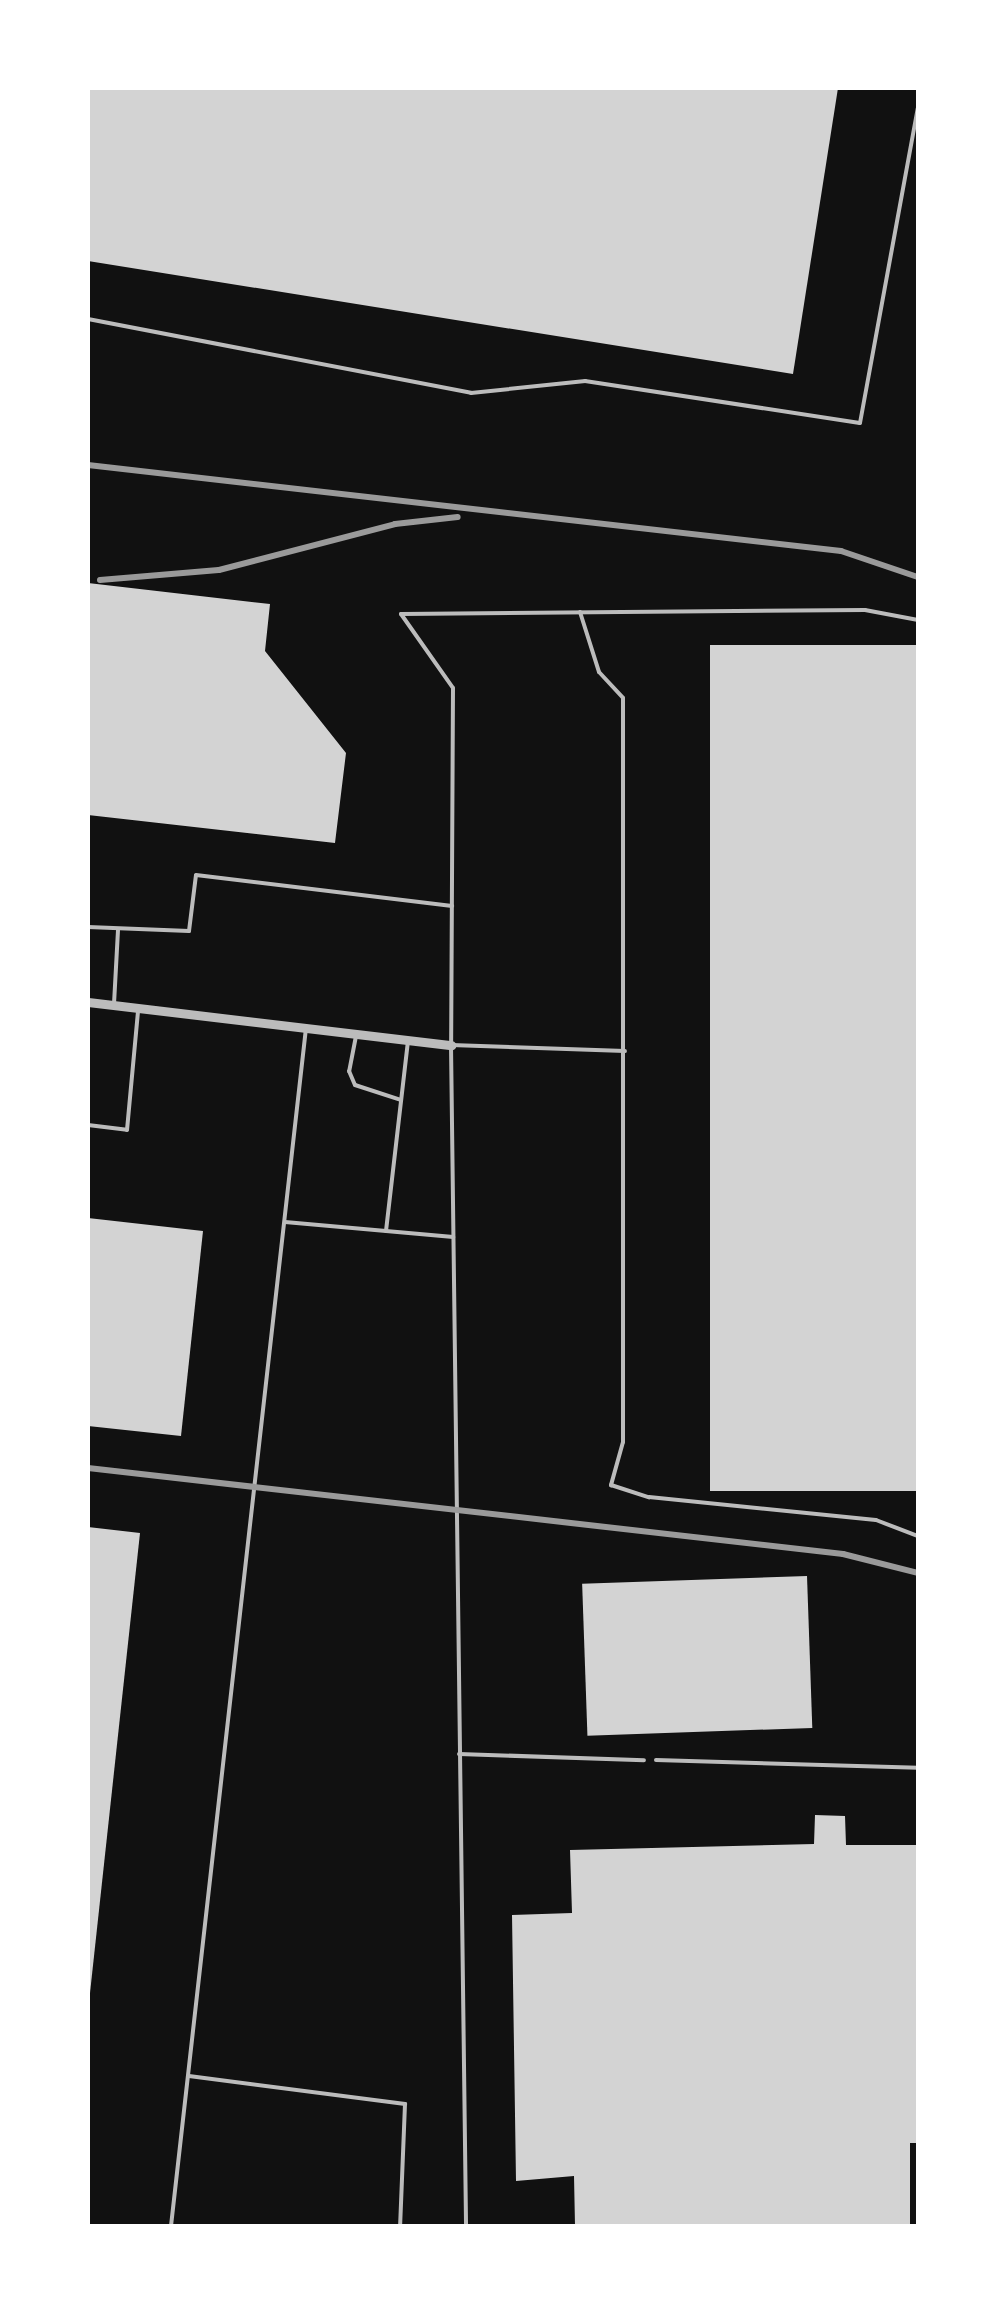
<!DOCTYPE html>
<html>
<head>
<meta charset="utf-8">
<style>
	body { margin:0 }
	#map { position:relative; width:1006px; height:2314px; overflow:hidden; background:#111; font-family:"Open Sans",sans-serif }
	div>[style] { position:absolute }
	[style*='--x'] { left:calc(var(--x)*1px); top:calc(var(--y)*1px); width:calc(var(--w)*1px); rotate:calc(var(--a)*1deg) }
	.building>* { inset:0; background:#d3d3d3; transform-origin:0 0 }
	.service>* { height:4px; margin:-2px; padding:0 2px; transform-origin:2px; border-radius:2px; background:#bcbcbc }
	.minor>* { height:9px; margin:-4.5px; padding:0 4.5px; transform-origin:4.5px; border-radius:4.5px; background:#bcbcbc }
	.rail>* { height:6px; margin:-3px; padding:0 3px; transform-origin:3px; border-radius:3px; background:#9a9a9a }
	span { translate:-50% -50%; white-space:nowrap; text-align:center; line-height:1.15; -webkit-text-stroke:10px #fff; paint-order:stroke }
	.frame { position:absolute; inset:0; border:90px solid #fff; pointer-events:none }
</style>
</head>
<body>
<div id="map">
	<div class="building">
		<div style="clip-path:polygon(90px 88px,838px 88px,793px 374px,88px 261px)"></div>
		<div style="clip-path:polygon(88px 583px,270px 604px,265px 651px,346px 753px,335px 843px,88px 815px)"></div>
		<div style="left:918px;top:645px;width:846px;height:208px;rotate:90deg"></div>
		<div style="clip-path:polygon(88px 1218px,203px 1231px,181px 1436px,88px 1426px)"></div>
		<div style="clip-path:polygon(88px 1527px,140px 1533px,90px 1993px,88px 1993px)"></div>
		<div style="left:807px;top:1576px;width:152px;height:225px;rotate:88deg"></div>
		<div style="clip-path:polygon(815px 1815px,845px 1816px,846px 1845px,918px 1845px,918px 2143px,910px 2143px,910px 2226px,575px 2226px,574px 2176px,516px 2181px,512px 1915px,572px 1913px,570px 1850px,814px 1844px)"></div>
	</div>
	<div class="service">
		<div style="--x:88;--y:319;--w:390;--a:10.9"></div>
		<div style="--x:471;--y:393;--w:115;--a:-6"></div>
		<div style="--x:585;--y:381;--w:278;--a:8.7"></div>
		<div style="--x:860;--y:423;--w:320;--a:-79.6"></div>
		<div style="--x:580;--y:612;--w:63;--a:72.4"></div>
		<div style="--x:599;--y:672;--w:35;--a:47"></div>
		<div style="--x:623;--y:698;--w:744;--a:90"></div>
		<div style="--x:623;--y:1442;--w:45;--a:105.6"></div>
		<div style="--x:611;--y:1485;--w:40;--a:18"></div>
		<div style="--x:649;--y:1497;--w:228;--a:5.8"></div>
		<div style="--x:876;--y:1520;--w:45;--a:20.9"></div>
		<div style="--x:401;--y:614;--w:90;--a:54.9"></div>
		<div style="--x:453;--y:688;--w:357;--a:90.3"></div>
		<div style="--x:451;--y:1045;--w:1181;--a:89.27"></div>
		<div style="--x:401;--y:614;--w:464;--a:-0.5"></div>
		<div style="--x:865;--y:610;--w:54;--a:10.7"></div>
		<div style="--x:88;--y:927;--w:101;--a:2.3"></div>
		<div style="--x:189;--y:931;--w:56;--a:-82.9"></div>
		<div style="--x:196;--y:875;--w:258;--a:6.9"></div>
		<div style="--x:114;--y:1004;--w:74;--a:-86.9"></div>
		<div style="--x:356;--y:1036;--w:36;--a:101"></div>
		<div style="--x:349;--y:1071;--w:15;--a:67"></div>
		<div style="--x:355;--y:1085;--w:48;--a:18.1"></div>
		<div style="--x:451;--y:1045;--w:174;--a:2"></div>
		<div style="--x:88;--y:1125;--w:39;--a:7"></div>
		<div style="--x:127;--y:1130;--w:119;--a:-84.7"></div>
		<div style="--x:285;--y:1222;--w:169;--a:5.1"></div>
		<div style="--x:386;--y:1231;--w:190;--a:-83.4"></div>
		<div style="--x:459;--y:1754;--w:185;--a:1.9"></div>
		<div style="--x:656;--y:1760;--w:262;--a:1.7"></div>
		<div style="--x:189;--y:2076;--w:218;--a:7.4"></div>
		<div style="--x:405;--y:2104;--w:122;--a:92.3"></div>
		<div style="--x:171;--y:2226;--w:1206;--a:-83.57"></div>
	</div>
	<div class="minor">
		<div style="--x:88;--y:1002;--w:366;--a:6.8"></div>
	</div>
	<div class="rail">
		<div style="--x:88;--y:465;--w:758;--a:6.52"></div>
		<div style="--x:841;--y:551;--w:81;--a:18.7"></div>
		<div style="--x:100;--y:580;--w:119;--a:-4.8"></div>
		<div style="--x:219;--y:570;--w:182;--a:-14.6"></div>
		<div style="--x:395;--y:524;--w:63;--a:-6.3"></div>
		<div style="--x:88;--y:1468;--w:760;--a:6.5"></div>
		<div style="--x:843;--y:1554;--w:77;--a:14.2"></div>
	</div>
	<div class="frame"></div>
</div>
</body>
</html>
